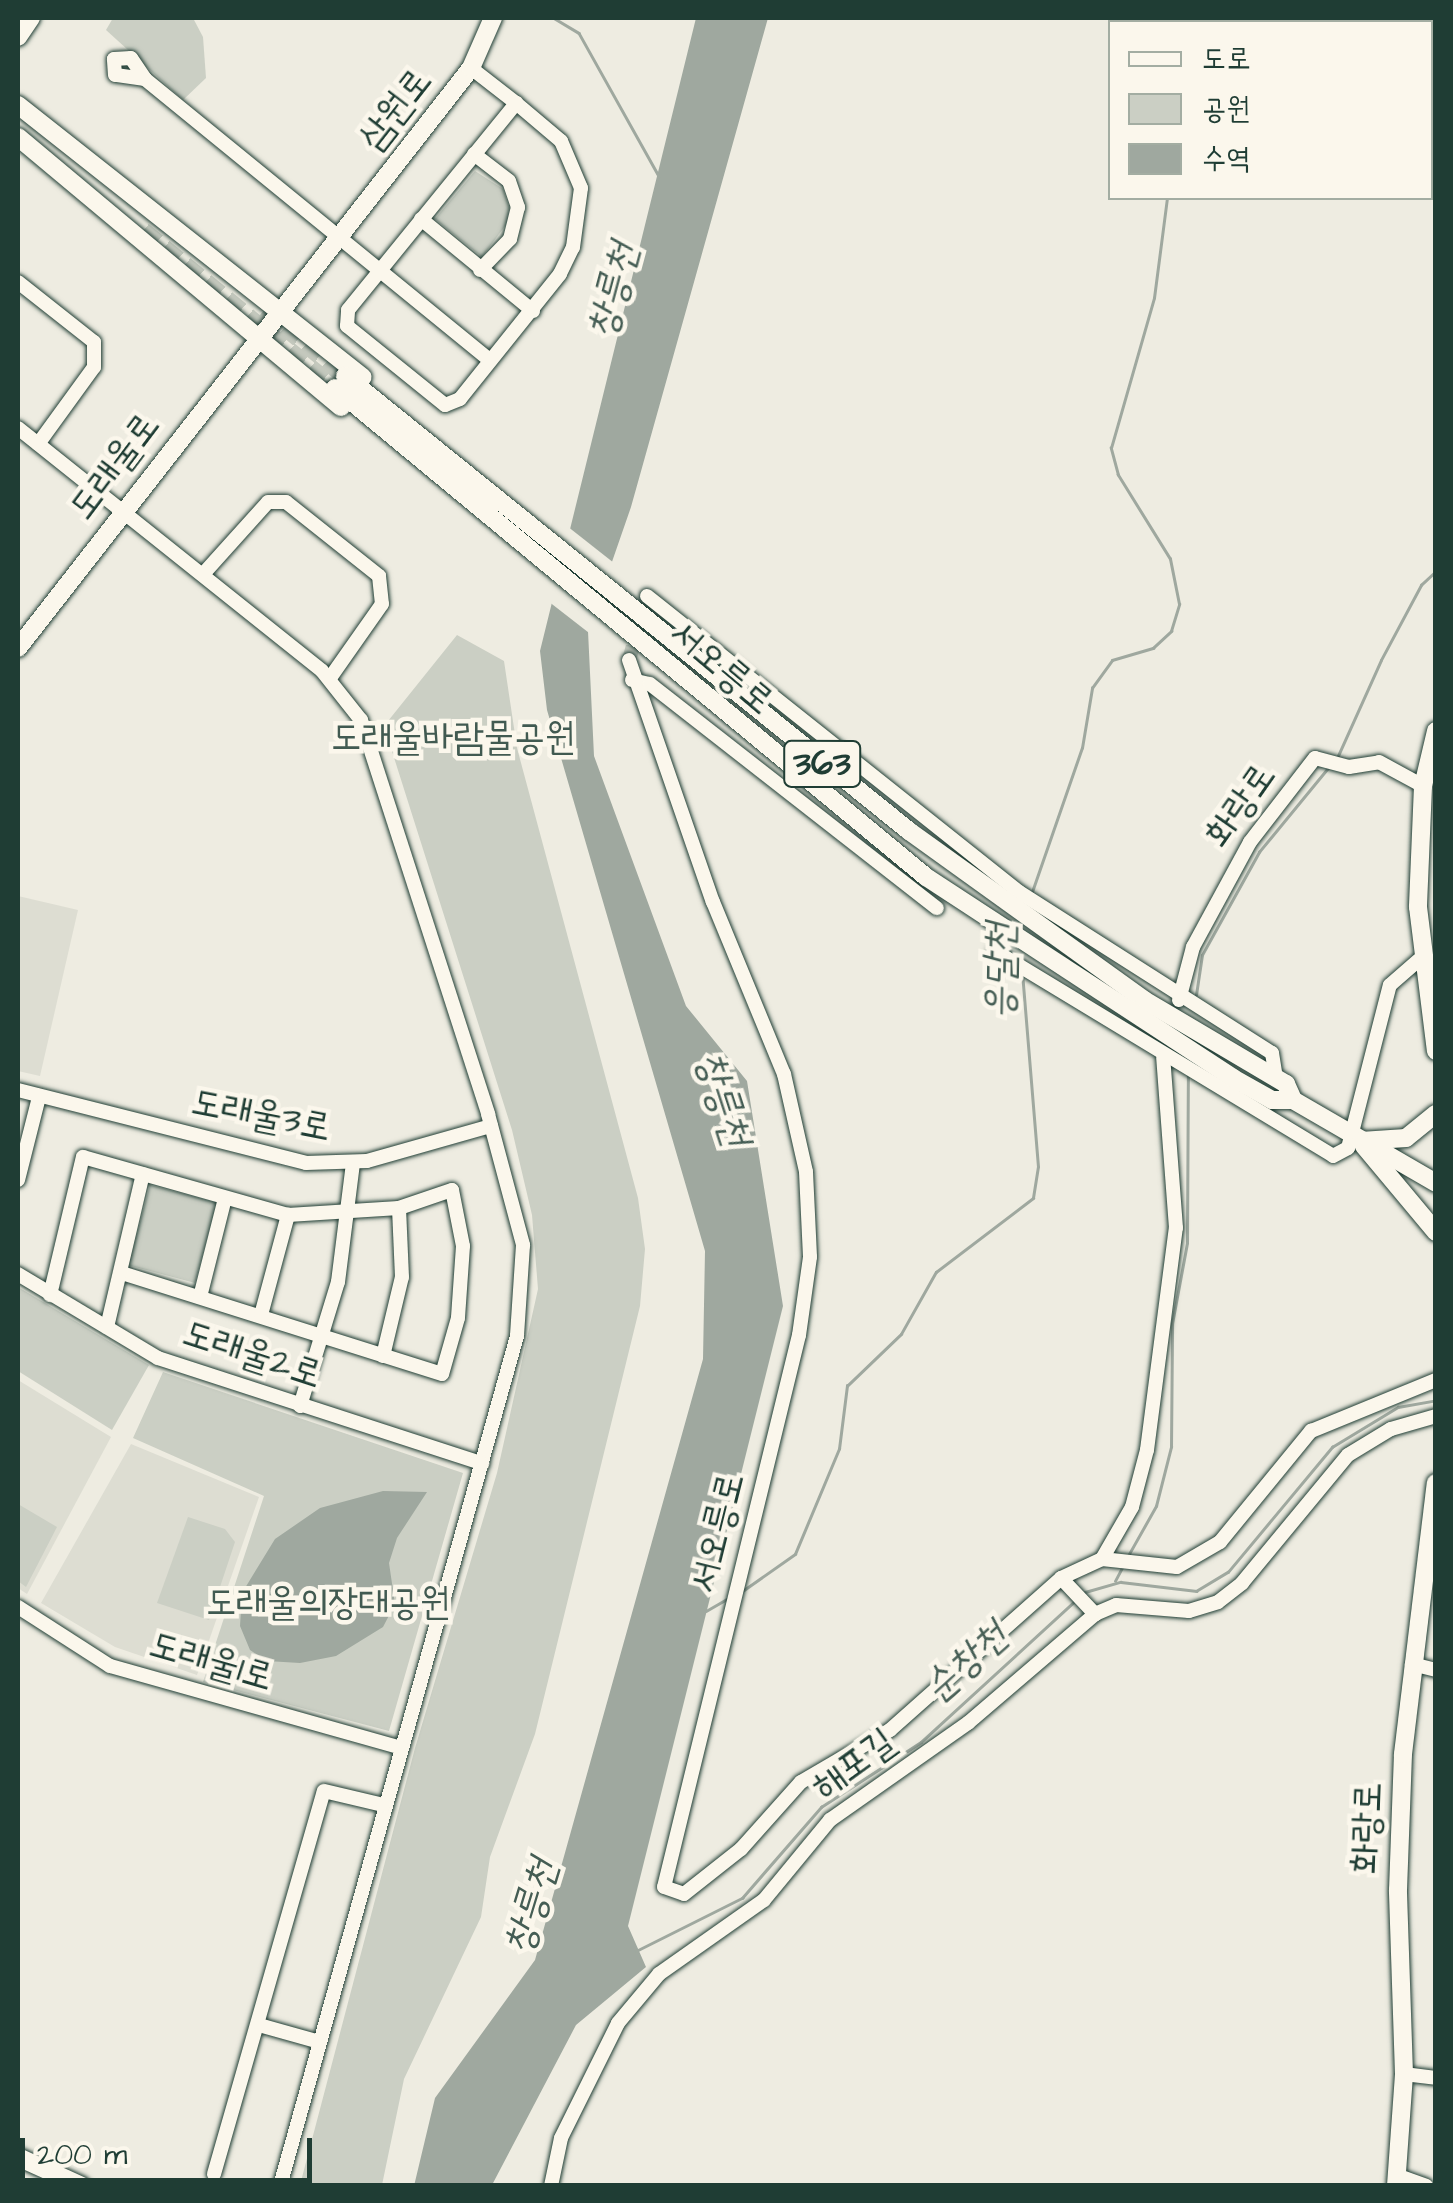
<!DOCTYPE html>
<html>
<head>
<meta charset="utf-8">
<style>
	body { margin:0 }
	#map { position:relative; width:1453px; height:2203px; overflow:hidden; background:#eeece1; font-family:"Architects Daughter","Poor Story",sans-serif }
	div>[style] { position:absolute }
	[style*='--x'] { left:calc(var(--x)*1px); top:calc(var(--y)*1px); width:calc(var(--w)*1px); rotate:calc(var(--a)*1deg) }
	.built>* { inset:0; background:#ddddd2 }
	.green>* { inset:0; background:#cbcfc4; transform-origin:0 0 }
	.water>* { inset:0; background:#9fa89f }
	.pier>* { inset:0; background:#eeece1 }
	.stream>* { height:2.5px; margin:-1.25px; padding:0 1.25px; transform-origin:1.25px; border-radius:1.25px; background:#9fa89f }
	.minor-tunnel>* { height:14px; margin-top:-7px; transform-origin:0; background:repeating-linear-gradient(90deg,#c5c9be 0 14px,transparent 0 21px) }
	.major-tunnel>* { height:18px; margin-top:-9px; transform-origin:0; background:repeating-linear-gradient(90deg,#c5c9be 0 18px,transparent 0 27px) }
	.roads { filter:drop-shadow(0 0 2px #1f3d34) drop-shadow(0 0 2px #1f3d34) }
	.minor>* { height:14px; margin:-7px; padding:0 7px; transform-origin:7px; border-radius:7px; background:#fbf7ec }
	.major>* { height:18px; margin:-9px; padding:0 9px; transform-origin:9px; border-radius:9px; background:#fbf7ec }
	span { translate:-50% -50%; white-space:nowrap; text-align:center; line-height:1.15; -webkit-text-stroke:9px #fbf7ec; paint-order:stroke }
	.shield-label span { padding:2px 8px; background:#fbf7ec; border:2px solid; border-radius:8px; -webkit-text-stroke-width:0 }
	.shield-label { font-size:35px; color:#1f3d34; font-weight:700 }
	.street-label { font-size:38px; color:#1f3d34 }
	.park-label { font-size:38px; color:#415a51 }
	.water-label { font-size:40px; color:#455d54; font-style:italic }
	.frame { position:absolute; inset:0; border:20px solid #1f3d34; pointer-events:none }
	.legend { position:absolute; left:1108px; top:20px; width:325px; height:180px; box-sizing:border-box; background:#fbf7ec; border:2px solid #a3ada2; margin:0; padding:12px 18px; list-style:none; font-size:30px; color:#1f3d34 }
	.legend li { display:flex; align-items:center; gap:20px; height:50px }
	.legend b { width:50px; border:2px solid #a3ada2 }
	.scale { position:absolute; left:20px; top:2138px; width:292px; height:45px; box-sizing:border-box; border:5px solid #1f3d34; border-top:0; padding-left:12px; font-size:30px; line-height:35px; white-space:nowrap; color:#1f3d34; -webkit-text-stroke:8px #fbf7ec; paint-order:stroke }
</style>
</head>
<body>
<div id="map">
	<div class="built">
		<div style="clip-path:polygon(18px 896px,78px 910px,40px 1076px,18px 1071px)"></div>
		<div style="clip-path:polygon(18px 1380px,111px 1437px,27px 1594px,18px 1588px)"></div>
		<div style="clip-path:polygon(131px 1444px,259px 1497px,197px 1675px,115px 1647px,41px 1603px)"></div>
	</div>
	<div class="green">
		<div style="clip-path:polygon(113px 18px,193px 18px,203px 37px,206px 78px,183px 100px,106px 30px)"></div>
		<div style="clip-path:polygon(475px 171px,503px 189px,509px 207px,508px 222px,482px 257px,435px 219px)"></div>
		<div style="clip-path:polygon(457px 635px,504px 661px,517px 748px,638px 1198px,645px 1249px,640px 1306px,535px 1734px,490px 1857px,481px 1917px,404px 2079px,382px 2185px,300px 2185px,415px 1748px,497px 1473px,538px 1289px,532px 1215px,512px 1130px,384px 726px)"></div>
		<div style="left:150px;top:1185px;width:69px;height:83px;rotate:15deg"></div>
		<div style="clip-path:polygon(18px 1287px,149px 1365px,112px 1430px,18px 1371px)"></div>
		<div style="clip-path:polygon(163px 1372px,463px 1473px,389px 1731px,203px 1682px,264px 1496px,133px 1438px)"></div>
		<div style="clip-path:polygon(18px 1504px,57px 1527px,26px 1587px,18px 1581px)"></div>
		<div style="clip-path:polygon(188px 1517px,225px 1529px,235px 1542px,209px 1620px,157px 1603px)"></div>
	</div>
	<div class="water">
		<div style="clip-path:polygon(696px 18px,768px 18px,631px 507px,588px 631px,594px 756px,686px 1006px,747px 1081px,783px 1306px,628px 1926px,646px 1967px,576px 2025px,492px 2185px,414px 2186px,435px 2098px,535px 1960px,703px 1359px,705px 1251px,547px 710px,540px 651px)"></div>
		<div style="clip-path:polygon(383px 1491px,427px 1492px,397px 1538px,389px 1563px,395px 1604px,383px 1627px,336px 1656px,300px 1663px,267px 1661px,250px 1650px,240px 1626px,242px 1593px,275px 1539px,320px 1508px)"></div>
	</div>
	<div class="pier">
		<div style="clip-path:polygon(567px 526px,614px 563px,593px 636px,548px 601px)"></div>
	</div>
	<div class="stream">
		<div style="--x:554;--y:18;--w:29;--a:31"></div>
		<div style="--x:579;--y:33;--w:164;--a:60.8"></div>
		<div style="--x:1189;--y:22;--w:4;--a:-76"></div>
		<div style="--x:1337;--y:758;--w:107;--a:-65.8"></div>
		<div style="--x:1381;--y:660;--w:85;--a:-61.9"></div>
		<div style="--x:1421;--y:585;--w:21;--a:-43"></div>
		<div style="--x:1032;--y:892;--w:152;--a:-70.9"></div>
		<div style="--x:1082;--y:748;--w:61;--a:-80.5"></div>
		<div style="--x:1092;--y:688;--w:34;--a:-54"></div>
		<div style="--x:1112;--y:660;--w:43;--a:-16.3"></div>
		<div style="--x:1153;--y:648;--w:25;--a:-43"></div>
		<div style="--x:1171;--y:631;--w:28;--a:-73"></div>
		<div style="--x:1179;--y:604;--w:46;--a:-101.3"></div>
		<div style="--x:1170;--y:559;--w:99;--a:-121.8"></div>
		<div style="--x:1118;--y:475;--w:28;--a:-105"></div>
		<div style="--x:1111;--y:448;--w:156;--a:-74"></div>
		<div style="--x:1154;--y:298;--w:101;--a:-82.6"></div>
		<div style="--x:1196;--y:995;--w:40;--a:-81.5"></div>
		<div style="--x:1202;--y:955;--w:118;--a:-61"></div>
		<div style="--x:1259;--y:852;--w:109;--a:-50.6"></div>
		<div style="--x:1129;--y:1554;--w:55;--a:-60.6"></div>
		<div style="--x:1156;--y:1506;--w:61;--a:-75.7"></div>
		<div style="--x:1171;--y:1447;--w:123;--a:-89.5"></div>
		<div style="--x:1172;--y:1324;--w:82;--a:-79.5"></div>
		<div style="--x:1187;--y:1243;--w:170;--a:-89.7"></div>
		<div style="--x:1115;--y:1581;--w:17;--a:-62"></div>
		<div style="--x:741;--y:1592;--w:66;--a:-35.1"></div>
		<div style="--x:795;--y:1554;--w:114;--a:-67.3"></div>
		<div style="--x:839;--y:1449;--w:64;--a:-82.8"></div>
		<div style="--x:847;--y:1386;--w:75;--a:-43.9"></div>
		<div style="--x:901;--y:1334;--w:71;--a:-60.6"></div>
		<div style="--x:936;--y:1272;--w:122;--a:-37.3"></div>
		<div style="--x:1033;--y:1198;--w:31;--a:-81"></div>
		<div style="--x:1038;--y:1167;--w:194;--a:-94.7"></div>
		<div style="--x:1085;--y:1592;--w:37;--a:-16"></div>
		<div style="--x:1121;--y:1582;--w:76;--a:6.8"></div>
		<div style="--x:1196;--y:1591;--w:37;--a:-31"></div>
		<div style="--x:1228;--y:1572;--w:163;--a:-50.2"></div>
		<div style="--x:1332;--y:1447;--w:77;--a:-31.2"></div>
		<div style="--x:1398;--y:1407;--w:39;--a:-10"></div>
		<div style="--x:706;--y:1611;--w:28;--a:-30"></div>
		<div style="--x:636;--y:1951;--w:119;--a:-26.6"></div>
		<div style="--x:742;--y:1898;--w:121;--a:-49"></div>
		<div style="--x:821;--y:1807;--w:119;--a:-33"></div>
		<div style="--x:921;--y:1742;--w:209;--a:-42.5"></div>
	</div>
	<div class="minor-tunnel">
		<div style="--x:629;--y:660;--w:66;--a:-74.3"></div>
	</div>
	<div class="major-tunnel">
		<div style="--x:143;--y:231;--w:248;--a:39.3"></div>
		<div style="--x:264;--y:310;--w:104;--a:39.2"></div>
	</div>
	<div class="roads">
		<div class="minor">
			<div style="--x:471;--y:68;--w:57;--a:37.9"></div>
			<div style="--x:516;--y:103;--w:59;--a:40.2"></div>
			<div style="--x:561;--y:141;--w:51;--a:66.9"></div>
			<div style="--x:581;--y:188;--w:60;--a:97.7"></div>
			<div style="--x:573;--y:247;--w:30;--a:116"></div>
			<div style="--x:560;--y:274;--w:160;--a:128.7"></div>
			<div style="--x:460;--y:399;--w:16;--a:158"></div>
			<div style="--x:445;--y:405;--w:126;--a:-141.1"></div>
			<div style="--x:347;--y:326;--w:16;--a:-86"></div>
			<div style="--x:348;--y:310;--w:267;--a:-50.9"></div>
			<div style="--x:145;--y:79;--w:30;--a:-172"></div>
			<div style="--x:115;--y:75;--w:16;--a:-94"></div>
			<div style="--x:114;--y:59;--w:17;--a:-3"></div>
			<div style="--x:131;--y:58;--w:25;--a:56"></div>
			<div style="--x:145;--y:79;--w:445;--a:39.2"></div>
			<div style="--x:474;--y:154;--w:44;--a:37.6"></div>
			<div style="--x:509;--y:181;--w:28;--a:71"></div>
			<div style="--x:518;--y:207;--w:33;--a:104"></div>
			<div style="--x:510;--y:239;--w:43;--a:134.1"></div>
			<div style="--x:421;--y:219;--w:145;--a:39.4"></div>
			<div style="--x:18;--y:282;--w:97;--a:38.3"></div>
			<div style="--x:94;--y:342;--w:25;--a:90"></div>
			<div style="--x:94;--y:367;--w:95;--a:126"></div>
			<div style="--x:18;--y:428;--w:389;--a:38.6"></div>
			<div style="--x:322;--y:671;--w:63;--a:51.5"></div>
			<div style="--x:361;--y:720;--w:414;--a:72.1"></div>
			<div style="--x:488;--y:1114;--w:136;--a:75"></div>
			<div style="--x:523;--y:1245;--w:91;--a:93.8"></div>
			<div style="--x:517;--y:1336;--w:882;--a:105.58"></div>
			<div style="--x:205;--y:572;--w:94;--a:-48"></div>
			<div style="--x:268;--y:502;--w:18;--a:0"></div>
			<div style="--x:286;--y:502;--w:119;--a:38.5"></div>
			<div style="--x:379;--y:576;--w:28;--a:84"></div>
			<div style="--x:382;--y:604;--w:90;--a:125.1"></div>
			<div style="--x:647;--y:596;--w:475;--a:38.5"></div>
			<div style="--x:1019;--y:892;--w:300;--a:32.5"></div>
			<div style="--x:1272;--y:1053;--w:25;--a:81"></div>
			<div style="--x:629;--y:660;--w:256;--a:70.9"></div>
			<div style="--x:713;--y:902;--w:186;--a:67.6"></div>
			<div style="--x:784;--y:1074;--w:100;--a:77.3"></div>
			<div style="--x:806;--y:1172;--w:85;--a:87.3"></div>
			<div style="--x:810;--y:1257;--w:79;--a:98"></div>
			<div style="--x:799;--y:1335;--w:568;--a:103.74"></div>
			<div style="--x:664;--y:1887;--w:21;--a:19"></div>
			<div style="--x:684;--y:1894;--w:73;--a:-38.3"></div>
			<div style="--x:741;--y:1849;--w:90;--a:-48.2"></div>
			<div style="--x:801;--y:1782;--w:103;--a:-30.3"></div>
			<div style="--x:890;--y:1730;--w:229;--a:-41.6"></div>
			<div style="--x:1061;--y:1578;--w:45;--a:-24.9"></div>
			<div style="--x:1102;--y:1559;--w:75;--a:6.1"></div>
			<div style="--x:1177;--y:1567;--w:50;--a:-30.2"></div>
			<div style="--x:1220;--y:1542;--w:144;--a:-50.7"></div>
			<div style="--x:1311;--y:1431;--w:135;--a:-22.2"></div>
			<div style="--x:632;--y:680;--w:18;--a:13"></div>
			<div style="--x:650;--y:684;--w:364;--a:38"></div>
			<div style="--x:995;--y:951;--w:395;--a:31.2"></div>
			<div style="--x:1333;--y:1156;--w:17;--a:-28"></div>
			<div style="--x:1348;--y:1148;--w:168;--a:-75.6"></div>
			<div style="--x:1390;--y:985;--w:38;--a:-41"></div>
			<div style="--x:1179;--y:1000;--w:55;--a:-75.2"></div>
			<div style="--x:1193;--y:947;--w:119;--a:-61.5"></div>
			<div style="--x:1250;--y:842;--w:106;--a:-52.3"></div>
			<div style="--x:1315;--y:758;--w:35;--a:15"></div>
			<div style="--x:1349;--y:767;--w:30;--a:-9"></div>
			<div style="--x:1379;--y:762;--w:50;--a:28.6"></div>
			<div style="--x:18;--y:1090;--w:297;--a:14.2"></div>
			<div style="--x:306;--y:1163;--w:61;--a:-1.9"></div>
			<div style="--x:367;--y:1161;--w:129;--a:-15.8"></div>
			<div style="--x:18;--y:1180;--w:86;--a:-75.8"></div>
			<div style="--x:18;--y:1274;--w:163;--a:31"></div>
			<div style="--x:158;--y:1358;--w:341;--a:18"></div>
			<div style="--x:50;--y:1295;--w:142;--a:-76.6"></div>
			<div style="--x:83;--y:1157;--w:213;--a:15.8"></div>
			<div style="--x:288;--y:1215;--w:111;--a:-3.6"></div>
			<div style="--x:399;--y:1208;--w:56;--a:-18.8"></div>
			<div style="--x:452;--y:1190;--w:57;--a:78.9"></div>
			<div style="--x:463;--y:1246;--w:72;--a:94"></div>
			<div style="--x:458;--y:1318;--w:58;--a:105.9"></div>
			<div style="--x:442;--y:1374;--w:337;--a:-162.5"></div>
			<div style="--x:200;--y:1297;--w:102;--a:-75.8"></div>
			<div style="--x:261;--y:1315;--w:104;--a:-74.9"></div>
			<div style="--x:107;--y:1327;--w:157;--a:-76.8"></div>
			<div style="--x:383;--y:1356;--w:81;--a:-76.5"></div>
			<div style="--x:402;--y:1277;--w:69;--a:-92.5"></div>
			<div style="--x:300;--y:1406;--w:130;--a:-73"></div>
			<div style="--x:338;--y:1282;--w:119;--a:-82.8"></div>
			<div style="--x:1102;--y:1559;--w:60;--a:-60"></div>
			<div style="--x:1132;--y:1507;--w:59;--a:-75.3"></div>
			<div style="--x:1147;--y:1450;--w:224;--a:-82.6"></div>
			<div style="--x:1176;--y:1228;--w:171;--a:-94.3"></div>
			<div style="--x:1061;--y:1578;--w:50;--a:46.6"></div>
			<div style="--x:18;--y:1607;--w:109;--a:32.7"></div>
			<div style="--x:110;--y:1666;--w:302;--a:15.7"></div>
			<div style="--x:1412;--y:1664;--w:25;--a:14"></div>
			<div style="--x:259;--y:2025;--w:63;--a:15.6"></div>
			<div style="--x:1404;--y:2074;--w:32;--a:7"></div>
			<div style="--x:214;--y:2174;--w:398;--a:-74"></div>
			<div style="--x:324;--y:1791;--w:61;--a:13.3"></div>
			<div style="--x:551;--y:2186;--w:49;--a:-78.2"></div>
			<div style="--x:561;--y:2138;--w:128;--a:-63.6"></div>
			<div style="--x:618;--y:2023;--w:64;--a:-50.1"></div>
			<div style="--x:659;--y:1974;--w:128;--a:-35.2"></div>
			<div style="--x:764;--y:1900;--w:104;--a:-50.5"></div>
			<div style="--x:830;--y:1820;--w:169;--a:-35.1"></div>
			<div style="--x:968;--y:1723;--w:167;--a:-40.6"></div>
			<div style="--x:1095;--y:1614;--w:23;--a:-23"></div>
			<div style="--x:1116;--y:1605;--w:73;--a:4.7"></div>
			<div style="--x:1189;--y:1611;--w:30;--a:-17"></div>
			<div style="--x:1218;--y:1602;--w:31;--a:-38"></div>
			<div style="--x:1242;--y:1583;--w:166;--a:-50.4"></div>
			<div style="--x:1348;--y:1455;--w:50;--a:-31.2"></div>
			<div style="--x:1391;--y:1429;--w:47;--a:-16.1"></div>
			<div style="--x:1401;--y:2186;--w:10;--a:-101"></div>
			<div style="--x:1399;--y:2176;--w:29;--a:20"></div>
		</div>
		<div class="major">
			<div style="--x:18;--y:37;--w:23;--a:-56"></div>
			<div style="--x:18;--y:105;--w:439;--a:38.3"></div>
			<div style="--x:18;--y:137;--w:421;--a:39.9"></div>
			<div style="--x:345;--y:376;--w:725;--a:38.89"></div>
			<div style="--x:909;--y:831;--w:289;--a:35.7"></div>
			<div style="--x:1144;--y:1000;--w:165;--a:30.6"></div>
			<div style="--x:1286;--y:1084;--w:17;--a:66"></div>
			<div style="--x:335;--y:388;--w:767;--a:39.6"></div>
			<div style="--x:926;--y:877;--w:367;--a:33.2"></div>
			<div style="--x:1233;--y:1078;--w:45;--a:29.4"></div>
			<div style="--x:1272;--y:1100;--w:21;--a:0"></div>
			<div style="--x:1293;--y:1100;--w:165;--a:30.1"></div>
			<div style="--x:18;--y:648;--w:736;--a:-52.01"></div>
			<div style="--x:471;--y:68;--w:55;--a:-66.3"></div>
			<div style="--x:1436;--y:731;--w:57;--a:103.3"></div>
			<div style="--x:1423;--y:786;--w:121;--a:92.4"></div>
			<div style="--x:1418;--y:907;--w:145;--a:82.9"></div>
			<div style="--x:1361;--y:1141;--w:45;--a:-3.8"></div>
			<div style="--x:1406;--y:1138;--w:38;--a:-39"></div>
			<div style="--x:1364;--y:1146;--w:112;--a:50.1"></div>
			<div style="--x:18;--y:2157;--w:70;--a:24.4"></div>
			<div style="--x:1396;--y:2186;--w:112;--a:-85.9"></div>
			<div style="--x:1404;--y:2074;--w:184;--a:-91.9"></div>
			<div style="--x:1398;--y:1890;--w:136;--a:-87.9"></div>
			<div style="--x:1403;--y:1754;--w:273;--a:-83.1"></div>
		</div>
	</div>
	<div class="shield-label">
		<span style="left:822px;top:764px">363</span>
	</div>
	<div class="street-label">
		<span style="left:396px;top:110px;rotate:-52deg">삼원로</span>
		<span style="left:115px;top:467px;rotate:-53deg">도래울로</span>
		<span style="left:721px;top:668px;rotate:40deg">서오릉로</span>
		<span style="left:1241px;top:806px;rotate:-55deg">화랑로</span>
		<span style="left:261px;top:1116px;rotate:11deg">도래울3로</span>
		<span style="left:252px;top:1355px;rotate:18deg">도래울2로</span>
		<span style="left:718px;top:1533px;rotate:-76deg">서오릉로</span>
		<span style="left:211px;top:1662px;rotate:16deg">도래울1로</span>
		<span style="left:854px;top:1765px;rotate:-36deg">해포길</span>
		<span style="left:1368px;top:1828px;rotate:-88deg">화랑로</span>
	</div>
	<div class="park-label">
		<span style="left:453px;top:739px">도래울바람물공원</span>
		<span style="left:328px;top:1604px">도래울의장대공원</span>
	</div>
	<div class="water-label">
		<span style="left:614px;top:291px;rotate:-75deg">창릉천</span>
		<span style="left:1001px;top:971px;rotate:-89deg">응달천</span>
		<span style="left:722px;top:1099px;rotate:72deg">창릉천</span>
		<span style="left:966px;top:1663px;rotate:-42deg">순창천</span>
		<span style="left:532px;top:1907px;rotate:-73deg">창릉천</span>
	</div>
	<div class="frame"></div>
	<ul class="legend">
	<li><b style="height:12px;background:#fbf7ec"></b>도로</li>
	<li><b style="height:28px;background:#cbcfc4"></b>공원</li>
	<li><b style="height:28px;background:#9fa89f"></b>수역</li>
	</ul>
	<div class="scale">200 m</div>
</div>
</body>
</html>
